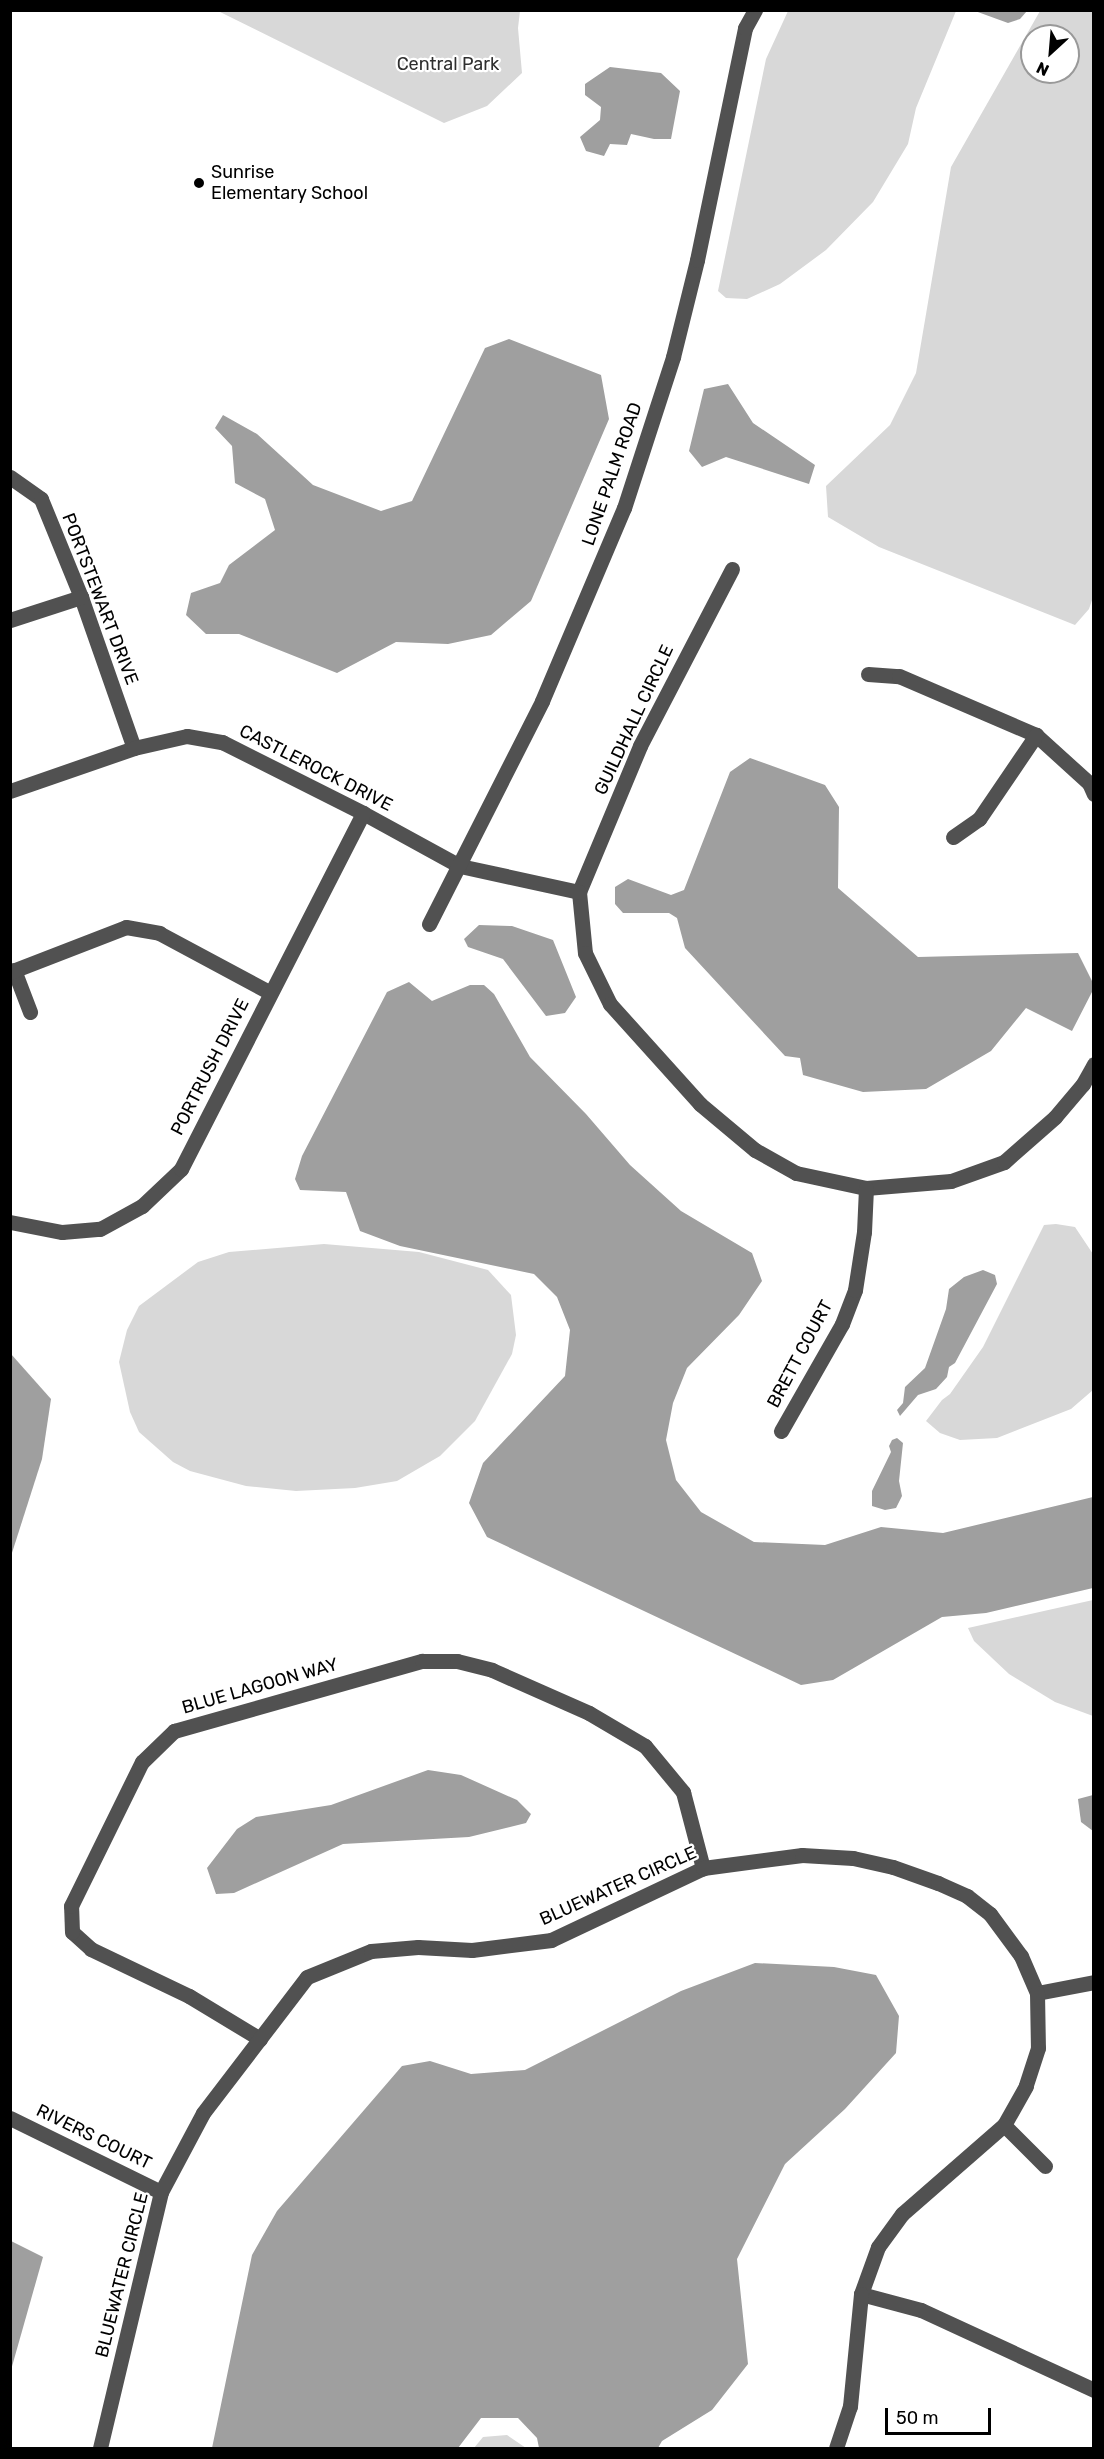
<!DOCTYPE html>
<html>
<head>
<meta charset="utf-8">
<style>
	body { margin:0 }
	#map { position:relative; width:1104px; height:2459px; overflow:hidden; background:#fff; font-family:Rubik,sans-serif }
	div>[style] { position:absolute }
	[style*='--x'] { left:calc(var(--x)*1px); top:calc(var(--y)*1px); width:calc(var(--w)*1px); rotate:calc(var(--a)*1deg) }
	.green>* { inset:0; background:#d8d8d8 }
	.water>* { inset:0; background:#9f9f9f }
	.minor>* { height:15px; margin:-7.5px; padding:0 7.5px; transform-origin:7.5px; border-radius:7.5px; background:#515151 }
	.dots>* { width:16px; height:16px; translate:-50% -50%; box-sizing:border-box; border:3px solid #fff; border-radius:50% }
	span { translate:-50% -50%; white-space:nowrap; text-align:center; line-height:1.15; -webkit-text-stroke:4.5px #fff; paint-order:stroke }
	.park-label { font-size:18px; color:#2f2f2f }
	.poi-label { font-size:18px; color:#000 }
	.left { translate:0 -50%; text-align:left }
	.street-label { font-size:18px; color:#000 }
	.frame { position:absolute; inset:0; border:12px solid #000; pointer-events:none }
	.north { position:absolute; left:1020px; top:24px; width:60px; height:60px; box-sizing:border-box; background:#fff; border:2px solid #999; border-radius:50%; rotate:206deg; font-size:16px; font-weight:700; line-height:24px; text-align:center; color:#000 }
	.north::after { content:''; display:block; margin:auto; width:21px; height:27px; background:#000; clip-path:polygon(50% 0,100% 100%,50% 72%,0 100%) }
	.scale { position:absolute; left:885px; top:2408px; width:106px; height:27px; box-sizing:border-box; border:3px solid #000; border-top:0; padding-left:8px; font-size:18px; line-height:21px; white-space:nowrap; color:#000; -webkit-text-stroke:4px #fff; paint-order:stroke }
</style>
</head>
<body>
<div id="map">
	<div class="green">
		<div style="clip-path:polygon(218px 11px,520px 11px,518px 28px,522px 73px,487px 106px,444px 123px)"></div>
		<div style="clip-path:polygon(788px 11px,956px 11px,916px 108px,908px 144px,873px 202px,826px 250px,780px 284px,747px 299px,726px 298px,718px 291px,766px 59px)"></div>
		<div style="clip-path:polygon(evenodd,1040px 11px,1093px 11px,1094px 594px,1089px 609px,1075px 625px,879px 547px,828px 517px,826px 486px,890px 425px,916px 373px,951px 167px,1040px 11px,1032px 36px,1068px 36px,1068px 72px,1032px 72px,1032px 36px)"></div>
		<div style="clip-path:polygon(1056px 1224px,1075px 1227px,1093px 1254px,1093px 1390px,1071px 1409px,997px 1438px,960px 1440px,940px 1433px,926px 1421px,942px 1400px,950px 1394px,983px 1347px,1044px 1225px)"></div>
		<div style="clip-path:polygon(324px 1244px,419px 1252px,488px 1270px,511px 1295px,516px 1335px,512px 1354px,475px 1421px,440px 1456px,397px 1481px,355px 1488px,296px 1491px,246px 1486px,190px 1471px,173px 1462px,139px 1432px,130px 1412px,119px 1362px,127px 1330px,139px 1306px,198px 1262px,229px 1252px)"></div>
		<div style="clip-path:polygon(1093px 1600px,1093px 1716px,1055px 1702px,1009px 1674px,974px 1641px,968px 1628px)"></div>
		<div style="clip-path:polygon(507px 2435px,526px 2448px,474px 2448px,483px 2437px)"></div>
	</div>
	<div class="water">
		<div style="clip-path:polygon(975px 11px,1027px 11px,1020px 19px,1008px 23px)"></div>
		<div style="clip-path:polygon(610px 67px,661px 73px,680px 91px,671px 139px,654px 139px,631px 134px,627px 145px,610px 144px,604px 156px,586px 151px,580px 137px,600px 120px,601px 107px,585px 95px,585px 84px)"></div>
		<div style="clip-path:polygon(509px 339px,601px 375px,609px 419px,531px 601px,491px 635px,448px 644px,396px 642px,337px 673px,239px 634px,206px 634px,186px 615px,191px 593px,220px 583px,229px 565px,275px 530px,265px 499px,235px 483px,232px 446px,215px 428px,223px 415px,257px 434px,313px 485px,381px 511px,412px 501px,485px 348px)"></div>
		<div style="clip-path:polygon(728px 384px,753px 423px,815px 465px,809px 484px,726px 457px,702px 467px,689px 451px,704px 389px)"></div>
		<div style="clip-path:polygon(750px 758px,825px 785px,839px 807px,838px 888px,918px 957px,1078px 953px,1093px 983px,1093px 990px,1072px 1031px,1026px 1008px,991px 1051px,926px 1089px,863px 1092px,803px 1075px,800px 1058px,785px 1056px,685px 948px,677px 918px,669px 913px,623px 913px,615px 904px,615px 887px,628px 879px,671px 895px,684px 890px,730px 772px)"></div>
		<div style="clip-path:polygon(479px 925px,512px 926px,553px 940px,576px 997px,565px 1013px,546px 1016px,503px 959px,468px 947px,464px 939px)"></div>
		<div style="clip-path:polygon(409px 982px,432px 1001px,470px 985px,484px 985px,494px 994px,530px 1057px,586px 1114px,630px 1165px,681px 1211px,752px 1253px,762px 1281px,739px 1315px,687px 1368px,673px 1403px,666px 1440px,676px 1480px,701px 1512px,754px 1542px,825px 1545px,881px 1527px,943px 1533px,1093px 1497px,1093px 1588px,986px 1613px,942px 1617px,833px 1680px,801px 1685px,487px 1537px,469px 1503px,483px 1463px,565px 1376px,570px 1330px,557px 1297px,534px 1274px,400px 1246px,360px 1231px,346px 1192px,300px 1190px,295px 1179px,302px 1156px,387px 992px)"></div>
		<div style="clip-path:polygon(983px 1270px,995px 1275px,997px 1284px,955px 1363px,949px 1367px,947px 1377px,936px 1389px,918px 1395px,900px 1416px,897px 1410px,903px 1403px,905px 1387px,925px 1368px,946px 1309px,949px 1289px,964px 1277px)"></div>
		<div style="clip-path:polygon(11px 1354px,51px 1399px,42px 1459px,11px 1556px)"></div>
		<div style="clip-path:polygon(897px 1438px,903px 1443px,899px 1481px,902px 1496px,896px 1508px,885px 1510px,872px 1506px,872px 1491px,891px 1452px,889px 1446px,892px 1440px)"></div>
		<div style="clip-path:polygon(428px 1770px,461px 1775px,517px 1800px,531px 1814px,526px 1823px,469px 1837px,343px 1844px,234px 1893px,216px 1894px,207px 1868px,237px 1829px,256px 1817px,331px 1805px)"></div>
		<div style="clip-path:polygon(1093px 1795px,1094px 1795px,1093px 1831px,1081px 1822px,1078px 1799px)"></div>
		<div style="clip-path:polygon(755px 1963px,834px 1967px,876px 1975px,899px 2016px,896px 2053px,845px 2109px,785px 2164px,737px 2259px,748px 2364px,712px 2410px,662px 2441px,658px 2448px,539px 2448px,537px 2438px,518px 2418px,481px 2418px,458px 2448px,212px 2448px,252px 2255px,277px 2211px,402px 2066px,430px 2061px,471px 2074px,525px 2070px,681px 1991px)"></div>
		<div style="clip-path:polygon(11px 2241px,43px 2257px,11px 2370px)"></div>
	</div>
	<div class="minor">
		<div style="--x:10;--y:477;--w:38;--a:35"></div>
		<div style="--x:41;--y:499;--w:106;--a:67.8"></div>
		<div style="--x:81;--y:597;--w:160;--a:70.7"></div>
		<div style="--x:732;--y:569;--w:199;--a:117.5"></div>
		<div style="--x:640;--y:746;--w:158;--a:112.7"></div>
		<div style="--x:579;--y:892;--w:61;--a:84.4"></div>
		<div style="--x:585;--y:953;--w:57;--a:63.9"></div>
		<div style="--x:610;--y:1004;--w:135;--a:48"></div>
		<div style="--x:700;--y:1104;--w:72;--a:39.9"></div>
		<div style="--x:755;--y:1150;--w:47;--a:29.3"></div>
		<div style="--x:796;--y:1173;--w:72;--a:12.1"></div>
		<div style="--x:866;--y:1188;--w:85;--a:-4.7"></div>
		<div style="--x:951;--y:1181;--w:56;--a:-19.7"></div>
		<div style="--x:1004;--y:1162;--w:68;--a:-41.4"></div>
		<div style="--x:1055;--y:1117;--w:43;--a:-49.7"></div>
		<div style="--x:1083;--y:1084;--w:23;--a:-61"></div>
		<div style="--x:10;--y:620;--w:75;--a:-17.9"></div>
		<div style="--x:868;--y:674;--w:31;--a:4"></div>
		<div style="--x:899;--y:676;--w:149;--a:23.3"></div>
		<div style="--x:1036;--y:735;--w:72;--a:42.2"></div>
		<div style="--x:1089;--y:783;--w:12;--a:66"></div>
		<div style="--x:10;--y:791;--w:131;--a:-19.1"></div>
		<div style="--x:134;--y:748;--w:54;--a:-12.8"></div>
		<div style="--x:187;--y:736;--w:36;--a:10"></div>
		<div style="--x:222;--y:742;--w:158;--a:26.7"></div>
		<div style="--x:363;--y:813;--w:111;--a:28.7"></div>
		<div style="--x:460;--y:866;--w:122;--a:12.3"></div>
		<div style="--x:953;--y:837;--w:32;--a:-35"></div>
		<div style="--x:979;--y:819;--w:102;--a:-55.8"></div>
		<div style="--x:429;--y:924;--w:250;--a:-63.1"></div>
		<div style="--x:542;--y:701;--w:210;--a:-67"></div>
		<div style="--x:624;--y:508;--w:159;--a:-72"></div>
		<div style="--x:673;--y:357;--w:100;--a:-76.1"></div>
		<div style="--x:697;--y:260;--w:237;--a:-78.3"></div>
		<div style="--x:745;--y:28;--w:21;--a:-61"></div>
		<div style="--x:14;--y:970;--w:45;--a:69.1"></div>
		<div style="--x:10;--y:972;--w:124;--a:-21.2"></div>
		<div style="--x:126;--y:927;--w:34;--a:10"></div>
		<div style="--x:159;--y:933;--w:125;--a:28.2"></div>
		<div style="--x:10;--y:1222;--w:53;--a:10.9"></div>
		<div style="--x:62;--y:1232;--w:38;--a:-5"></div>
		<div style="--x:100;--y:1229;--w:48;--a:-28.7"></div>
		<div style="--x:142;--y:1206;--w:54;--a:-43.5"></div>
		<div style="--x:181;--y:1169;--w:400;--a:-62.9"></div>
		<div style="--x:781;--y:1431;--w:123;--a:-60.3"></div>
		<div style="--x:842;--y:1324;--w:36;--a:-69"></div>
		<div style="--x:855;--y:1290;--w:59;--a:-81.2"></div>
		<div style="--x:864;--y:1232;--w:44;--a:-87.4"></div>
		<div style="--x:1037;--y:1993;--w:58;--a:-10.9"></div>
		<div style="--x:260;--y:2039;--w:83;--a:-148.8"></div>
		<div style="--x:189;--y:1996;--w:109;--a:-154.4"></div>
		<div style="--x:91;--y:1949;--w:25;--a:-138"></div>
		<div style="--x:72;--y:1932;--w:26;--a:-92"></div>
		<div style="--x:71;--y:1906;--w:161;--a:-63.8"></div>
		<div style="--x:142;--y:1762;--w:45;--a:-44.1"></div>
		<div style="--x:174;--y:1731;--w:258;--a:-15.8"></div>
		<div style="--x:422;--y:1661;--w:35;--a:0"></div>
		<div style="--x:457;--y:1661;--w:36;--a:14"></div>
		<div style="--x:492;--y:1670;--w:106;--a:23.9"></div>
		<div style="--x:589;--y:1713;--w:65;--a:30.5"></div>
		<div style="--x:645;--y:1746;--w:60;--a:50.4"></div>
		<div style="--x:683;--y:1792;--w:79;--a:75.3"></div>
		<div style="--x:10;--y:2118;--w:168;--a:26.1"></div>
		<div style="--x:1004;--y:2125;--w:58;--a:45"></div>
		<div style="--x:861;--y:2294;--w:62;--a:14.9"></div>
		<div style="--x:921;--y:2310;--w:191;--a:24.8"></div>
		<div style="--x:100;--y:2448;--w:263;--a:-76.6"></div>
		<div style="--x:161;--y:2192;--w:89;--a:-62"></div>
		<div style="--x:203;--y:2113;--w:171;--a:-52.6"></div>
		<div style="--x:307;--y:1977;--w:69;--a:-22.1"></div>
		<div style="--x:371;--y:1951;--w:47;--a:-4.9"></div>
		<div style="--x:418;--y:1947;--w:54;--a:3.2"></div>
		<div style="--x:472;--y:1950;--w:80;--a:-7.2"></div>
		<div style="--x:551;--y:1940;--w:168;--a:-25.3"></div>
		<div style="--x:703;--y:1868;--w:100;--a:-7.5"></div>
		<div style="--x:802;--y:1855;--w:51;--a:3.4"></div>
		<div style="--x:853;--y:1858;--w:41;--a:12.7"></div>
		<div style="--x:893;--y:1867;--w:48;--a:19.6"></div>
		<div style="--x:938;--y:1883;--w:32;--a:24"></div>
		<div style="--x:967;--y:1896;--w:29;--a:38"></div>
		<div style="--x:990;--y:1914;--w:52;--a:53.6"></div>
		<div style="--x:1021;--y:1956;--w:40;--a:66.6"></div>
		<div style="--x:1037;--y:1993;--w:55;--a:89"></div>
		<div style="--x:1038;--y:2048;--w:40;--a:108"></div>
		<div style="--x:1026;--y:2086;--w:45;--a:119.4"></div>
		<div style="--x:1004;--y:2125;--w:135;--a:138.9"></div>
		<div style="--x:902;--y:2214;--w:41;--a:126"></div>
		<div style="--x:878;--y:2247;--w:50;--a:109.9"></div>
		<div style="--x:861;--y:2294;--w:113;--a:95.6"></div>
		<div style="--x:850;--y:2406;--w:44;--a:108.4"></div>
	</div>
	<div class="dots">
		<div style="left:199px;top:183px;background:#000"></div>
	</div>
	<div class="park-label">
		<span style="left:448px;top:64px">Central Park</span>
	</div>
	<div class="poi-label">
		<span class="left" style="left:211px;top:183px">Sunrise<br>Elementary School</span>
	</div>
	<div class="street-label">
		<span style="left:612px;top:474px;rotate:-71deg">LONE PALM ROAD</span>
		<span style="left:100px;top:599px;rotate:69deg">PORTSTEWART DRIVE</span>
		<span style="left:634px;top:720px;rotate:-65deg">GUILDHALL CIRCLE</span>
		<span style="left:316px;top:768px;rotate:27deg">CASTLEROCK DRIVE</span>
		<span style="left:210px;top:1067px;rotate:-63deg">PORTRUSH DRIVE</span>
		<span style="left:800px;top:1354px;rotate:-62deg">BRETT COURT</span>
		<span style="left:260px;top:1686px;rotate:-16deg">BLUE LAGOON WAY</span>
		<span style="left:618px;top:1886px;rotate:-24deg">BLUEWATER CIRCLE</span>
		<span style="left:94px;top:2137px;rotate:26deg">RIVERS COURT</span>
		<span style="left:122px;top:2275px;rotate:-76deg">BLUEWATER CIRCLE</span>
	</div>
	<div class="frame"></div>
	<div class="north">N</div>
	<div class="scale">50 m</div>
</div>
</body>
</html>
